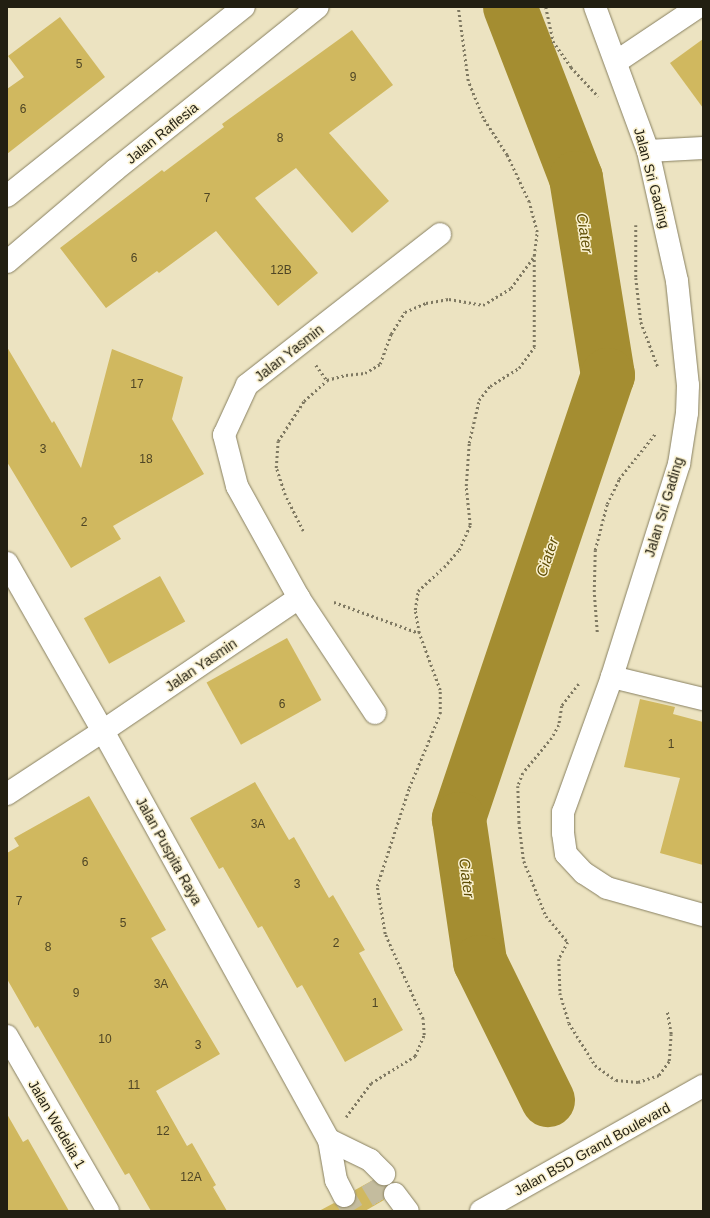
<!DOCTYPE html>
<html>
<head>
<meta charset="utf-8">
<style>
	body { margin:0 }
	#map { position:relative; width:710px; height:1218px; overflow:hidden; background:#ece3c1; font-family:Helvetica,sans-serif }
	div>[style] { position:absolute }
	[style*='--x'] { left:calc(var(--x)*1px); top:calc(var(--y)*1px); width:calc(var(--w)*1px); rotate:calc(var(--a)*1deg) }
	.river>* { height:54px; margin:-27px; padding:0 27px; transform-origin:27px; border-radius:27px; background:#a48d31 }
	.building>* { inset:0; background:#d0b85f; transform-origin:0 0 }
	.street-tunnel>* { height:22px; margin-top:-11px; transform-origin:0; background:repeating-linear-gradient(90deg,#c4bc9e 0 22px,transparent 0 33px) }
	.path>* { height:2.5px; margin-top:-1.25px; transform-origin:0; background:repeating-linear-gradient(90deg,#7f7962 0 2px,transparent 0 5px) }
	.roads { filter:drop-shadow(0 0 1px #888061) drop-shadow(0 0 1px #888061) }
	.street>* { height:22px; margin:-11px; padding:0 11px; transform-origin:11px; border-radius:11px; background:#fff }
	.primary>* { height:22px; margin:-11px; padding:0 11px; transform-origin:11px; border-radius:11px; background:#fff }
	span { translate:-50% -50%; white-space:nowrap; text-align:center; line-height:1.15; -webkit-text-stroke:3px #f9f0ce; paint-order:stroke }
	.number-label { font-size:12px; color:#4e4525 }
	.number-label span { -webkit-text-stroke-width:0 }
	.street-label { font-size:14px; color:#221f12 }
	.water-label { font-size:15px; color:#5e4d04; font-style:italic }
	.frame { position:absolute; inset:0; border:8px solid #221f12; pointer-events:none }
</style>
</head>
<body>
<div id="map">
	<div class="river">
		<div style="--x:510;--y:7;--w:183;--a:68.9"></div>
		<div style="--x:576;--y:178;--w:200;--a:80.8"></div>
		<div style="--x:608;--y:375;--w:468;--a:108.6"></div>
		<div style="--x:459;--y:819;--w:145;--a:81.6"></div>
		<div style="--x:480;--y:962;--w:154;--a:63.8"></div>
	</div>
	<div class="building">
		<div style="clip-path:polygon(60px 17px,105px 77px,7px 154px,7px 89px,24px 77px,8px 56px)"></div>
		<div style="clip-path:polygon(352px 30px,393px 85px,329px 133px,389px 201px,352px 233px,296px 168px,255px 198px,318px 273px,278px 306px,216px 231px,159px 273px,157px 271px,106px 308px,60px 248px,162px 170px,164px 172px,224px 127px,222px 124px)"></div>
		<div style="clip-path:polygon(703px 39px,703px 108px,670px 63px)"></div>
		<div style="clip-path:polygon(7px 347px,52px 423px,54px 421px,81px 468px,112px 349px,183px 377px,172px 419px,204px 474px,113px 526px,121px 539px,71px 568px,7px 462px)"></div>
		<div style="left:160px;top:576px;width:52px;height:87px;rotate:61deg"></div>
		<div style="left:287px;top:638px;width:71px;height:92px;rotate:61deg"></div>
		<div style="clip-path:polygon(640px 699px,675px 707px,673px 714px,703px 722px,703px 865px,660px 853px,680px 778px,624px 767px)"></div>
		<div style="clip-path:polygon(255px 782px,289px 840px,294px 837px,329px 898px,333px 895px,365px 950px,359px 953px,403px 1030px,345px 1062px,302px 985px,297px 988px,262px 926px,258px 928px,223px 867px,219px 869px,190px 818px)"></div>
		<div style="clip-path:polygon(89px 796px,166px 930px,151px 938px,220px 1054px,156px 1091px,187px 1146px,192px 1143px,216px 1185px,213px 1187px,227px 1211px,151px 1211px,129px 1173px,125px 1175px,38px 1026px,35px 1028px,7px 979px,7px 853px,19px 846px,14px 838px)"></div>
		<div style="clip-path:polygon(7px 1114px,23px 1142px,28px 1139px,69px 1211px,7px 1211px)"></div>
		<div style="clip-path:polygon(373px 1180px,380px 1186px,386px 1186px,383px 1195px,384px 1200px,365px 1211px,319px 1211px,334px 1203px,343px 1208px,350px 1207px,355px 1203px,356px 1197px,355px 1190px)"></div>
	</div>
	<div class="street-tunnel">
		<div style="--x:371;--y:1181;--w:23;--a:59"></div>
		<div style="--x:344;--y:1196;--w:17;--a:59"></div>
	</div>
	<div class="path">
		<div style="--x:546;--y:7;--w:35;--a:78"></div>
		<div style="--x:553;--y:41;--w:32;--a:55"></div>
		<div style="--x:571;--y:67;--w:40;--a:47"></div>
		<div style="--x:636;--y:225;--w:53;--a:90"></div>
		<div style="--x:636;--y:278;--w:44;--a:83.5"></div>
		<div style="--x:641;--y:322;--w:48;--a:69.3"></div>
		<div style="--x:316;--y:365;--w:19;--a:54"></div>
		<div style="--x:303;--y:531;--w:40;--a:-116.6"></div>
		<div style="--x:285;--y:495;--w:28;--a:-108"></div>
		<div style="--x:276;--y:468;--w:27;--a:-86"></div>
		<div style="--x:278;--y:441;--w:48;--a:-57"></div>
		<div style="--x:304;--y:401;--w:31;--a:-42"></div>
		<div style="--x:327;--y:380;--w:20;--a:-15"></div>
		<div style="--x:346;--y:375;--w:19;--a:-6"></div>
		<div style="--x:365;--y:373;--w:17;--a:-31"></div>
		<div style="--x:380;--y:364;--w:32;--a:-70"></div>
		<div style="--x:391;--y:334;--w:26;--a:-58"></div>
		<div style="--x:405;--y:312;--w:23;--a:-23"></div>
		<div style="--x:426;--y:303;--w:23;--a:-10"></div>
		<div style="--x:449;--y:299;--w:35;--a:10"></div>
		<div style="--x:483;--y:305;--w:33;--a:-31"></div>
		<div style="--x:511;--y:288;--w:39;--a:-54"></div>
		<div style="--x:534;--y:256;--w:24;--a:-83"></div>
		<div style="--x:537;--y:232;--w:31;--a:-105"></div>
		<div style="--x:529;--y:202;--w:52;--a:-115.1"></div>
		<div style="--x:507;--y:155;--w:44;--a:-123"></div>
		<div style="--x:483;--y:118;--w:40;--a:-112"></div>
		<div style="--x:468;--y:81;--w:75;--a:-97.7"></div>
		<div style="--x:334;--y:602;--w:90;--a:20"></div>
		<div style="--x:597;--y:632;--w:40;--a:-94.3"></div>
		<div style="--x:594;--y:592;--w:42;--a:-88.6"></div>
		<div style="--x:595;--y:550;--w:48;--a:-75.4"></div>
		<div style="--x:607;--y:504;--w:28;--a:-64"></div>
		<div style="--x:619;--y:479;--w:58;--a:-51.3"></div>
		<div style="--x:579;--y:684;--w:28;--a:128"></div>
		<div style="--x:562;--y:706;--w:19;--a:99"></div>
		<div style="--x:559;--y:725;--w:15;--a:118"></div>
		<div style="--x:552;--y:738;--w:45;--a:129.6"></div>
		<div style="--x:523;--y:773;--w:14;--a:111"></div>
		<div style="--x:518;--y:786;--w:36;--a:88"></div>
		<div style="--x:519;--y:822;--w:39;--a:83"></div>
		<div style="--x:524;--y:861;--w:59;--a:68.2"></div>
		<div style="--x:546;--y:916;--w:34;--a:50"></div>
		<div style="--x:568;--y:942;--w:19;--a:118"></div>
		<div style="--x:559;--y:959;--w:34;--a:88"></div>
		<div style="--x:560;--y:993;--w:31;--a:73"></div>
		<div style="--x:569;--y:1023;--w:49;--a:58.2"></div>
		<div style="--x:595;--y:1065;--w:26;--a:36"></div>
		<div style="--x:616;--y:1080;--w:22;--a:5"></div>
		<div style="--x:638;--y:1082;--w:22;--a:-18"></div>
		<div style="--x:659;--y:1075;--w:17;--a:-54"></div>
		<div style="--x:669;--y:1061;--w:27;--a:-86"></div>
		<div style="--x:671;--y:1034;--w:23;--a:-100"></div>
		<div style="--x:346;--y:1117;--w:42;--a:-53.7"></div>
		<div style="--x:371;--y:1083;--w:52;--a:-31.5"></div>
		<div style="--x:415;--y:1056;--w:23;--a:-67"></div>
		<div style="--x:424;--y:1035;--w:16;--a:-94"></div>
		<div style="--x:423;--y:1019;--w:93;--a:-114.1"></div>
		<div style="--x:385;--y:934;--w:49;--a:-99.5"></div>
		<div style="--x:377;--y:886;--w:103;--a:-71.9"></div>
		<div style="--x:409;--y:788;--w:80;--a:-67.3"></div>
		<div style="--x:440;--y:714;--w:24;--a:-90"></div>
		<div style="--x:440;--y:690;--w:61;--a:-110.2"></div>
		<div style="--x:419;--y:633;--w:23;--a:-100"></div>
		<div style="--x:415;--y:610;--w:19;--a:-81"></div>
		<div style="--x:418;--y:591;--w:35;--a:-43"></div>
		<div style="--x:444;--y:567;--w:23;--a:-49"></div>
		<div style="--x:459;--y:550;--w:27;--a:-66"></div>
		<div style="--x:470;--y:525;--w:39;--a:-96"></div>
		<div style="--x:466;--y:486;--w:43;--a:-86"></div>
		<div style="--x:469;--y:443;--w:44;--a:-76.9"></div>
		<div style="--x:479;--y:400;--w:18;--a:-52"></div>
		<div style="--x:490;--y:386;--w:34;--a:-32"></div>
		<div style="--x:519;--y:368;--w:26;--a:-54"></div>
		<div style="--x:534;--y:347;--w:91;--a:-90"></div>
	</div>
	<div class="roads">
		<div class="street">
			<div style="--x:595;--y:7;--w:153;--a:69.8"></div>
			<div style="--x:648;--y:151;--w:133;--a:77.4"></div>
			<div style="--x:677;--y:281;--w:105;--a:84"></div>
			<div style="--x:688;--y:385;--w:28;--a:92"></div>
			<div style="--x:687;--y:413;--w:52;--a:98.9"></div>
			<div style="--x:679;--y:464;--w:223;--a:107.5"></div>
			<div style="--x:612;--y:677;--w:144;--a:109.9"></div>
			<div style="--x:563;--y:812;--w:21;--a:90"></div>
			<div style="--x:563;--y:833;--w:21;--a:82"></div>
			<div style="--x:566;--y:854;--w:26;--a:47"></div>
			<div style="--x:584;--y:873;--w:27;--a:33"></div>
			<div style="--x:607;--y:888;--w:100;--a:15.7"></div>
			<div style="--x:616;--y:62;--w:99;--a:-33.9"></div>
			<div style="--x:648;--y:151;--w:55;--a:-3.1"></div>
			<div style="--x:7;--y:196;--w:303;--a:-38.6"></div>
			<div style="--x:7;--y:262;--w:142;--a:-40.4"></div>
			<div style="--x:115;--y:170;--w:260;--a:-38.8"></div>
			<div style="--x:7;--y:563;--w:193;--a:60.3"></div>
			<div style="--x:103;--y:731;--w:467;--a:61.1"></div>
			<div style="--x:329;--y:1140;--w:41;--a:80.1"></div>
			<div style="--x:336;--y:1180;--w:18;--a:63"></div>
			<div style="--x:612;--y:677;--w:94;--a:13.6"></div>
			<div style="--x:375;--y:713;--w:138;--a:-123.5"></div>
			<div style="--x:299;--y:598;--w:128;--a:-119"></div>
			<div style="--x:237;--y:486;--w:53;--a:-104.3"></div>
			<div style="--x:224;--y:435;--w:55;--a:-65.3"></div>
			<div style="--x:247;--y:385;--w:245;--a:-38"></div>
			<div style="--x:7;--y:794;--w:115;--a:-33.3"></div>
			<div style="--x:103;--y:731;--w:237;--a:-34.2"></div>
			<div style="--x:7;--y:1036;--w:202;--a:60"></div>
			<div style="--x:329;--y:1140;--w:46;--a:26"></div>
			<div style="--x:370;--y:1160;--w:20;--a:45"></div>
			<div style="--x:395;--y:1194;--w:21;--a:53"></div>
		</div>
		<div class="primary">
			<div style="--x:481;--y:1211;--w:255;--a:-29.4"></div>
		</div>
	</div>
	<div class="number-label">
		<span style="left:79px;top:65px">5</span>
		<span style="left:353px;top:78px">9</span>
		<span style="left:23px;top:110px">6</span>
		<span style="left:280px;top:139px">8</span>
		<span style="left:207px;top:199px">7</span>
		<span style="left:134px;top:259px">6</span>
		<span style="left:281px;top:271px">12B</span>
		<span style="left:137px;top:385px">17</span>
		<span style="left:43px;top:450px">3</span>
		<span style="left:146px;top:460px">18</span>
		<span style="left:84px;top:523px">2</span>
		<span style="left:282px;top:705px">6</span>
		<span style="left:671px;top:745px">1</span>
		<span style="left:258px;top:825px">3A</span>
		<span style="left:85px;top:863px">6</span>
		<span style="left:297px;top:885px">3</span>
		<span style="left:19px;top:902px">7</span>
		<span style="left:123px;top:924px">5</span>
		<span style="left:336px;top:944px">2</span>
		<span style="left:48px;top:948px">8</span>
		<span style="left:161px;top:985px">3A</span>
		<span style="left:76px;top:994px">9</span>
		<span style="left:375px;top:1004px">1</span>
		<span style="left:105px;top:1040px">10</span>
		<span style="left:198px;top:1046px">3</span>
		<span style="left:134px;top:1086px">11</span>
		<span style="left:163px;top:1132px">12</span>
		<span style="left:191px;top:1178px">12A</span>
	</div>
	<div class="street-label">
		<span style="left:162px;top:133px;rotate:-39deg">Jalan Raflesia</span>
		<span style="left:652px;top:178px;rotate:75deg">Jalan Sri Gading</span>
		<span style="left:289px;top:353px;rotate:-38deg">Jalan Yasmin</span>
		<span style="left:664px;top:507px;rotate:-73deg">Jalan Sri Gading</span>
		<span style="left:201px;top:665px;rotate:-34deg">Jalan Yasmin</span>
		<span style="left:169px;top:851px;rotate:61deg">Jalan Puspita Raya</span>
		<span style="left:57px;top:1124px;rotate:60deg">Jalan Wedelia 1</span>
		<span style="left:592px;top:1149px;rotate:-29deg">Jalan BSD Grand Boulevard</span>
	</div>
	<div class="water-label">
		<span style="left:585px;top:233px;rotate:81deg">Ciater</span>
		<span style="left:547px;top:557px;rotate:-71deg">Ciater</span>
		<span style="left:467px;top:878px;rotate:82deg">Ciater</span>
	</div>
	<div class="frame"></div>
</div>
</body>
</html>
